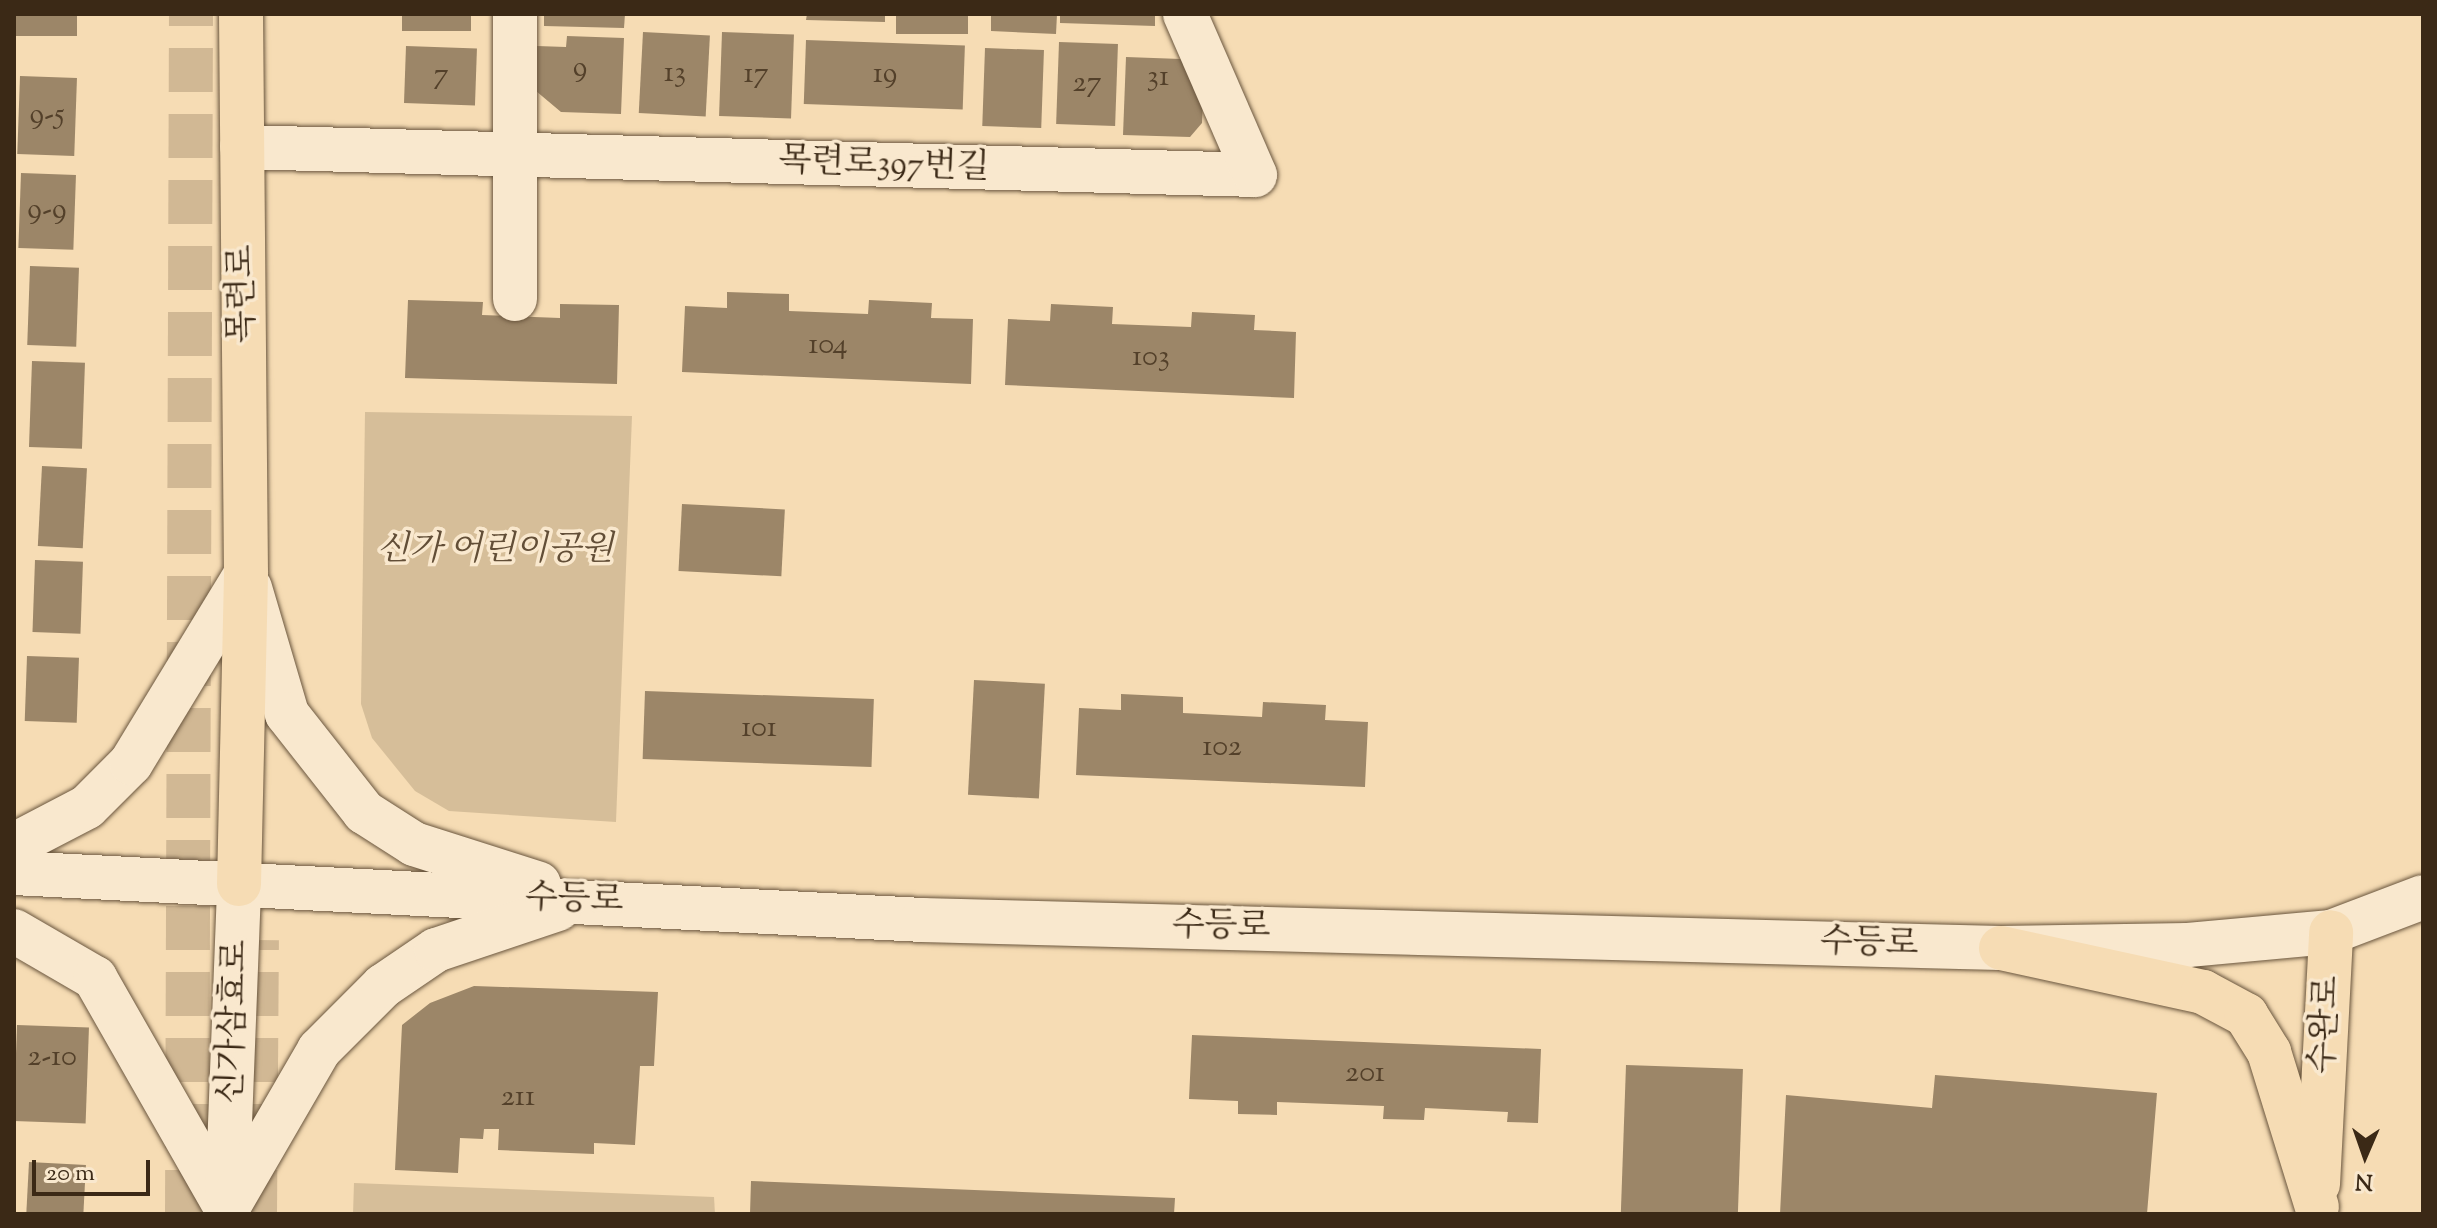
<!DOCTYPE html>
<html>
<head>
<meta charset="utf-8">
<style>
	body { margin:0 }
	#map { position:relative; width:2437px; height:1228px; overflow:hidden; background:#f6dcb4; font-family:"Sorts Mill Goudy","Noto Serif KR",serif }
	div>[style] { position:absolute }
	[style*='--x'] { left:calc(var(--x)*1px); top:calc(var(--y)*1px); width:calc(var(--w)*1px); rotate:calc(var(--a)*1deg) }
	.green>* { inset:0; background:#d6be99 }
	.building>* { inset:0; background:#9c8668; transform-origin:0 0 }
	.highway-tunnel>* { height:44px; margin-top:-22px; transform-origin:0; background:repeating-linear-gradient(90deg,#d1b894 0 44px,transparent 0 66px) }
	.roads { filter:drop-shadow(0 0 2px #6a563e) drop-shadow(0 0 2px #6a563e) }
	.minor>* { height:44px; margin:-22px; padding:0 22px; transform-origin:22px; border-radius:22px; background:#f9e8ce }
	.major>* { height:44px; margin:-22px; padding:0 22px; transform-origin:22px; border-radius:22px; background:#f6dcb4 }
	span { translate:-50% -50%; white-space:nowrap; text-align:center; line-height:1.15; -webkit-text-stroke:7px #f9e8ce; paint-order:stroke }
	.number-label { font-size:30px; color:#53402a }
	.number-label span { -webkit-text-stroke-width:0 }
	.street-label { font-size:34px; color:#3b2916 }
	.park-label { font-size:34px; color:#624e37; font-style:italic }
	.frame { position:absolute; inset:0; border:16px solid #3b2916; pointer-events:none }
	.north { position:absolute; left:2325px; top:1116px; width:80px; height:80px; -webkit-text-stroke:6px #f9e8ce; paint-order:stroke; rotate:182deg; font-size:22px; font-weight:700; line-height:32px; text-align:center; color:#3b2916 }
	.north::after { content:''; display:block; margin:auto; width:28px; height:36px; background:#3b2916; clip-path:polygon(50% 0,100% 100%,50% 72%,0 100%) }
	.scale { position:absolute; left:32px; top:1160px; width:118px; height:36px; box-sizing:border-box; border:4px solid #3b2916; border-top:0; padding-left:10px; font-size:24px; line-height:28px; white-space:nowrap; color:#3b2916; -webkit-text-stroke:6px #f9e8ce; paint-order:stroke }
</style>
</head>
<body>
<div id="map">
	<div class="green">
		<div style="clip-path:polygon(365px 412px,632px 416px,616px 822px,449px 811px,415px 791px,372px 738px,361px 704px)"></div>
		<div style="clip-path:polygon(354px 1183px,714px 1197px,715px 1214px,353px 1214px)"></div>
	</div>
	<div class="building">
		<div style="left:14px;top:14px;width:63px;height:22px"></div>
		<div style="left:402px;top:14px;width:69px;height:17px"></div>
		<div style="clip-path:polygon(544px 14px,625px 14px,624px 28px,544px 26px)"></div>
		<div style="clip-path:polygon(807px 14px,885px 14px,885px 22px,806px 20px)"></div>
		<div style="left:896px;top:14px;width:72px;height:20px"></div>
		<div style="clip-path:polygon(991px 14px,1057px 14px,1056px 34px,991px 31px)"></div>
		<div style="clip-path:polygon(1060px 14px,1155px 14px,1155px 26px,1060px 23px)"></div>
		<div style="left:643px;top:32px;width:67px;height:81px;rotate:3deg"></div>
		<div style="left:722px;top:32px;width:72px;height:84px;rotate:2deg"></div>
		<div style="clip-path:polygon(567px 36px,624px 38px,621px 114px,561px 112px,536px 91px,537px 46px,566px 47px)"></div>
		<div style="left:806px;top:40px;width:159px;height:64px;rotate:2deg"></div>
		<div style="left:1059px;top:42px;width:59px;height:82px;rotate:2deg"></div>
		<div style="left:406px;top:46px;width:71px;height:57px;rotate:2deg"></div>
		<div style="left:985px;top:48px;width:59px;height:78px;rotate:2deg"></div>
		<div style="clip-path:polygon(1126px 57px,1181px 59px,1203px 97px,1202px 123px,1190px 137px,1123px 135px)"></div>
		<div style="left:20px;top:76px;width:57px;height:78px;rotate:2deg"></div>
		<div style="left:21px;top:173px;width:55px;height:75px;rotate:2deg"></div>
		<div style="left:30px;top:266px;width:49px;height:79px;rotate:2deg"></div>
		<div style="clip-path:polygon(727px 292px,789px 294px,789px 311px,868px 314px,869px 300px,932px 303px,931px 318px,973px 319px,971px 384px,682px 372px,685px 306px,727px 308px)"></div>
		<div style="clip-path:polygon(408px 300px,483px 302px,482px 315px,560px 318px,560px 304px,619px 305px,617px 384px,405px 378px)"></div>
		<div style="clip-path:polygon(1051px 304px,1113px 307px,1112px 324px,1191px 327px,1192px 312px,1255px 315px,1254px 330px,1296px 332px,1294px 398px,1005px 385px,1008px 319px,1050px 321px)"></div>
		<div style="left:32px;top:361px;width:53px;height:86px;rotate:2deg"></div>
		<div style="left:42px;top:466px;width:45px;height:80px;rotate:3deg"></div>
		<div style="left:682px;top:504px;width:103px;height:67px;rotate:3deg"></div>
		<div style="left:35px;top:560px;width:48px;height:72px;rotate:2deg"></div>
		<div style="left:27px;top:656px;width:52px;height:65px;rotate:2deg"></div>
		<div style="left:974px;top:680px;width:71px;height:115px;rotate:3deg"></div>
		<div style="left:645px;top:691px;width:229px;height:68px;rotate:2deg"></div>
		<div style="clip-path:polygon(1121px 694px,1183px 697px,1183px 713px,1262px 717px,1263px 702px,1326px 705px,1325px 720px,1368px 722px,1365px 787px,1076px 775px,1079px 708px,1121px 710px)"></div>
		<div style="clip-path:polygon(474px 986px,658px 992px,654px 1066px,640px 1066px,635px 1145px,594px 1143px,594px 1154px,498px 1150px,499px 1129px,484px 1129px,483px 1139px,460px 1138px,458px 1173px,395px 1170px,402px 1025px,430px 1003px)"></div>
		<div style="left:17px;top:1025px;width:72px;height:96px;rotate:2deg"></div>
		<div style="clip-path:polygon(1192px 1035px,1541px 1049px,1538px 1123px,1507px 1122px,1508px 1112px,1425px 1108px,1424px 1120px,1383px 1119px,1384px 1106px,1277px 1102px,1277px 1115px,1238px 1114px,1238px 1101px,1189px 1099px)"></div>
		<div style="left:1626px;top:1065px;width:117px;height:149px;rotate:2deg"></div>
		<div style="clip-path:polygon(1935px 1075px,2157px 1093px,2147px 1214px,1780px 1214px,1786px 1095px,1932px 1108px)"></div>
		<div style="left:29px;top:1162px;width:57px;height:52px;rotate:3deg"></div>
		<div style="clip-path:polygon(751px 1181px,1175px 1198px,1174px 1214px,750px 1214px)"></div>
	</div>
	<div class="highway-tunnel">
		<div style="--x:187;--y:1214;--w:1200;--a:-89.81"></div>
		<div style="--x:255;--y:1214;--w:274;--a:-89.6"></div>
	</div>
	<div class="roads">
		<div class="minor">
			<div style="--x:242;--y:147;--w:1013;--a:1.58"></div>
			<div style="--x:1255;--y:175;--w:176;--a:-113.5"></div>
			<div style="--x:515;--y:299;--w:285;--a:-90"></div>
			<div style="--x:250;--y:588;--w:131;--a:73.6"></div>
			<div style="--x:287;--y:714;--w:125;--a:51.8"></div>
			<div style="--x:364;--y:812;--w:59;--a:32.6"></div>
			<div style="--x:414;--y:844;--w:131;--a:17.7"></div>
			<div style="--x:14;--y:845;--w:82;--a:-27.5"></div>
			<div style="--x:87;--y:807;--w:62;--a:-45"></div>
			<div style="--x:131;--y:763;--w:221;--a:-58.7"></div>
			<div style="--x:14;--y:873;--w:909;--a:2.96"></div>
			<div style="--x:922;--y:920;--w:1079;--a:1.49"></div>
			<div style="--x:2001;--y:948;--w:187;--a:-0.9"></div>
			<div style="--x:2188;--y:945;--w:144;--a:-5.2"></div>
			<div style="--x:2331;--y:932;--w:98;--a:-20.8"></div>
			<div style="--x:14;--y:931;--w:94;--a:30.1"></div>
			<div style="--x:95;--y:978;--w:266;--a:60.3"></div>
			<div style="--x:227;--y:1202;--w:318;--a:-87.8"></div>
			<div style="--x:227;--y:1209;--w:184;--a:-59.9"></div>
			<div style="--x:319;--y:1050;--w:91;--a:-45"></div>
			<div style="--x:383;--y:986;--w:64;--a:-34.2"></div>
			<div style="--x:436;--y:950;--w:129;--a:-18.6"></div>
		</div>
		<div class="major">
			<div style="--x:239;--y:884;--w:310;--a:-88.7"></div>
			<div style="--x:246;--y:574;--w:560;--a:-90.51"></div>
			<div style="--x:2001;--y:948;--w:207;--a:12.3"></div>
			<div style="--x:2203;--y:992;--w:49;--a:28.1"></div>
			<div style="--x:2246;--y:1015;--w:44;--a:58.1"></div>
			<div style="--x:2269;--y:1052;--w:162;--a:72.8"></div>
			<div style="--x:2318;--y:1184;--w:252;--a:-87"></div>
		</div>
	</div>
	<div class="number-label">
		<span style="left:580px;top:69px">9</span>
		<span style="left:675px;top:74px">13</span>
		<span style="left:756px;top:75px">17</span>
		<span style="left:885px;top:75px">19</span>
		<span style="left:441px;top:76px">7</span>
		<span style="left:1158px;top:78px">31</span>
		<span style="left:1087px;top:84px">27</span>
		<span style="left:47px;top:116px">9-5</span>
		<span style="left:47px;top:211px">9-9</span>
		<span style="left:828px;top:346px">104</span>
		<span style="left:1151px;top:358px">103</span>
		<span style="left:759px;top:729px">101</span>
		<span style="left:1222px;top:748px">102</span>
		<span style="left:52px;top:1058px">2-10</span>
		<span style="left:1365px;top:1074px">201</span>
		<span style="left:518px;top:1098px">211</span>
	</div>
	<div class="street-label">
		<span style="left:884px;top:165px;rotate:2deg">목련로397번길</span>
		<span style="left:243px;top:294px;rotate:-91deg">목련로</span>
		<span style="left:574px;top:900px;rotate:2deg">수등로</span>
		<span style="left:1221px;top:927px;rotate:1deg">수등로</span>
		<span style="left:1869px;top:944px;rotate:2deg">수등로</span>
		<span style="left:234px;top:1022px;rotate:-88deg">신가삼효로</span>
		<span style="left:2326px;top:1025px;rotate:-87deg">수완로</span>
	</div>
	<div class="park-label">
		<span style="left:495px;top:551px">신가 어린이공원</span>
	</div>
	<div class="frame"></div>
	<div class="north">N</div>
	<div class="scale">20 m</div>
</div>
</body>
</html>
